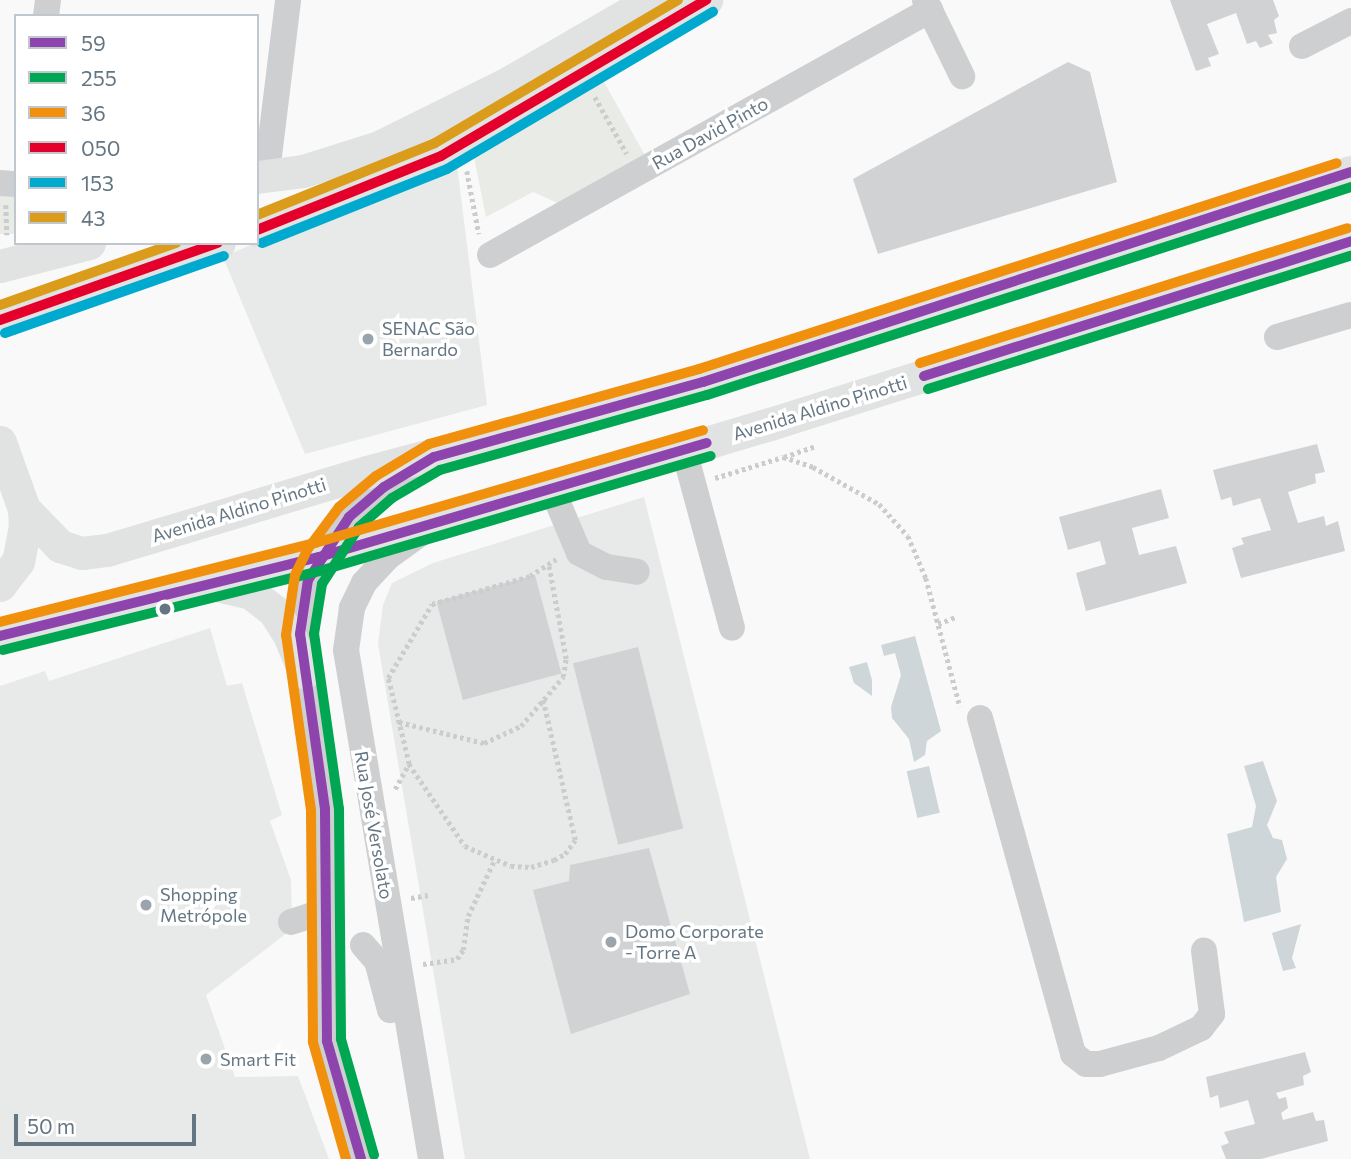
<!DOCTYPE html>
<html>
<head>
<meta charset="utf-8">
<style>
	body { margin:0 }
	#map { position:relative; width:1351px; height:1159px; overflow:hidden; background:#f9f9f9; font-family:Commissioner,sans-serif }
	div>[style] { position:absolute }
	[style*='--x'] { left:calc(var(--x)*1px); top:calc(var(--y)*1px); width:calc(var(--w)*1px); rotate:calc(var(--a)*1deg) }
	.built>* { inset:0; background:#e8e9e9 }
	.green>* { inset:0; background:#e8ebe6; transform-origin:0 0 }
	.water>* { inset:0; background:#ced6d9; transform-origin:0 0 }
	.building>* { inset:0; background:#d0d2d3; transform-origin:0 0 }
	.path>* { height:4.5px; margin-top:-2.25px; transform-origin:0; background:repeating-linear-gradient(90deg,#cbcccd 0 3.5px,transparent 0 7px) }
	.minor>* { height:26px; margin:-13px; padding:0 13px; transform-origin:13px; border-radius:13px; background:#cecfd0 }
	.major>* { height:33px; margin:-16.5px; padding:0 16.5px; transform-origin:16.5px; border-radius:16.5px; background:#e1e2e2 }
	.bus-1>* { height:10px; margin:-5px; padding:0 5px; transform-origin:5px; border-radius:5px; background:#8e44ad }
	.bus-2>* { height:10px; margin:-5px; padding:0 5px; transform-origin:5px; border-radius:5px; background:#00a651 }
	.bus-3>* { height:10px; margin:-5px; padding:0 5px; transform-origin:5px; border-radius:5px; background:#f0900d }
	.bus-4>* { height:10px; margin:-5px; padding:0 5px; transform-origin:5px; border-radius:5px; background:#e4002b }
	.bus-5>* { height:10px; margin:-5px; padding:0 5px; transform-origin:5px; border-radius:5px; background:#00a9ce }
	.bus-6>* { height:10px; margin:-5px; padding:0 5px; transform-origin:5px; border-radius:5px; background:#da9c1a }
	.dots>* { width:19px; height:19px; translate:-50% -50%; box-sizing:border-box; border:4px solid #fff; border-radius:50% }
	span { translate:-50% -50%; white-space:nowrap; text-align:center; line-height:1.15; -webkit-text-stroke:7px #fff; paint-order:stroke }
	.street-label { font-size:18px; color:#657683 }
	.poi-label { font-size:18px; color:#657683 }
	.left { translate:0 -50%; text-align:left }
	.legend { position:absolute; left:14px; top:14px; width:245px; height:231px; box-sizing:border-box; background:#fff; border:2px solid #c1c8cd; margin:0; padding:9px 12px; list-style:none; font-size:21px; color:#657683 }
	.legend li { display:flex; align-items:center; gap:14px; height:35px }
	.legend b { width:35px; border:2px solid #c1c8cd }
	.scale { position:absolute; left:14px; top:1114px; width:182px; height:32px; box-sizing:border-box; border:4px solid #657683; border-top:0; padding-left:9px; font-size:21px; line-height:24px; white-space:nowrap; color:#657683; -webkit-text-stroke:5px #fff; paint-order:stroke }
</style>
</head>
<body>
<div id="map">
	<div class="built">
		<div style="clip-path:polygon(456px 157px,487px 405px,305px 454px,223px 257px)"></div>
		<div style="clip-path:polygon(644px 497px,810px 1159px,465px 1159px,378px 644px,383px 605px,392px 583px,433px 563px)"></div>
		<div style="clip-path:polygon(210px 628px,227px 686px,242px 683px,282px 815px,270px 821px,291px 880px,292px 929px,206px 995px,235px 1077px,298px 1076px,329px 1159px,0 1159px,0 686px,45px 671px,49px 681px)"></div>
	</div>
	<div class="green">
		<div style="clip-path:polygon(599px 73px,646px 157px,562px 205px,533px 192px,486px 217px,472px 147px)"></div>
		<div style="left:0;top:193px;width:16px;height:41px"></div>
	</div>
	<div class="water">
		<div style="clip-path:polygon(915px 636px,941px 731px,927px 741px,925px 755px,914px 762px,909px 739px,892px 718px,891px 707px,901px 675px,895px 653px,884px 656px,881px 645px)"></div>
		<div style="clip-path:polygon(867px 662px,872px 680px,872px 696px,854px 683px,849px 667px)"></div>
		<div style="clip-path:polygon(1263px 761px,1277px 801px,1267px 825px,1273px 838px,1282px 840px,1287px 859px,1276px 877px,1281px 912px,1244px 922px,1227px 834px,1252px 827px,1256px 806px,1244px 766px)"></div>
		<div style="left:929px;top:766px;width:48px;height:23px;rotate:77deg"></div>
		<div style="clip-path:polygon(1301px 924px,1292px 958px,1296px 968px,1283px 971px,1272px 933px)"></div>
	</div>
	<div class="building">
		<div style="clip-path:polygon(1170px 0,1273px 0,1279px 16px,1274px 20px,1277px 33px,1268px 35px,1273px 43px,1260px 48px,1256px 41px,1247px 44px,1236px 13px,1207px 24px,1219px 54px,1208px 58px,1211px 66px,1196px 71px)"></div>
		<div style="clip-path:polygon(1068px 62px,1090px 72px,1117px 182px,878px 254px,853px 179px)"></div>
		<div style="clip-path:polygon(1317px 444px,1325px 472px,1315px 474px,1316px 483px,1288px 492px,1298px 523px,1324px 516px,1326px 526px,1338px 521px,1345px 551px,1241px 578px,1232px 548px,1244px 544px,1241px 538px,1271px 530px,1260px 498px,1233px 506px,1231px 497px,1221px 500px,1213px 470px)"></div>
		<div style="clip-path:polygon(1161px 489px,1169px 518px,1132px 528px,1139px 555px,1176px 546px,1187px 583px,1086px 611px,1076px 573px,1106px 564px,1100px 541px,1068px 550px,1059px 517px)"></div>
		<div style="left:535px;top:575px;width:102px;height:102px;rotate:75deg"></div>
		<div style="left:638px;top:647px;width:187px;height:67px;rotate:76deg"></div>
		<div style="clip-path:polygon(649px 848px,690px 994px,571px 1034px,533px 890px,569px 881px,570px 865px)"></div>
		<div style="clip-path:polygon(1305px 1052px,1311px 1072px,1303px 1076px,1304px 1085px,1276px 1093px,1279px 1099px,1286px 1097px,1288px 1108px,1281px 1113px,1283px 1120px,1313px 1112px,1316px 1121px,1324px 1120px,1328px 1141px,1261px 1159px,1226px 1159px,1221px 1146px,1229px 1143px,1224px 1132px,1255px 1124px,1248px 1100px,1220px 1108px,1218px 1095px,1210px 1098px,1206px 1077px)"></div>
	</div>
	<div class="path">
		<div style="--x:595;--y:97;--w:65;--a:60.7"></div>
		<div style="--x:467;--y:171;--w:64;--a:79.2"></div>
		<div style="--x:6;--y:205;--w:30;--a:88"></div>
		<div style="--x:784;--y:457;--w:34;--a:-19"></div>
		<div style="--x:715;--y:478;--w:71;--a:-17.2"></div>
		<div style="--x:783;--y:457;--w:32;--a:18"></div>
		<div style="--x:813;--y:467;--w:76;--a:29.3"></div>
		<div style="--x:879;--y:504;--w:43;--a:47.8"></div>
		<div style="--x:908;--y:536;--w:46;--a:66.8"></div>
		<div style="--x:926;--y:578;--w:133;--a:75.2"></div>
		<div style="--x:938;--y:624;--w:18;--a:-22"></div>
		<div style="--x:399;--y:722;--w:88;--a:13.9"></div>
		<div style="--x:484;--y:743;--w:41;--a:-24.7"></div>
		<div style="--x:521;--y:726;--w:65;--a:-49.4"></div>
		<div style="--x:563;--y:677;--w:18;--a:-81"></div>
		<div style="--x:566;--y:659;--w:94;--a:-100.5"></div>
		<div style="--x:409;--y:764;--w:99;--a:55.7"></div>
		<div style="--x:465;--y:846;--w:50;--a:23.5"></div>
		<div style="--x:511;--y:866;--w:20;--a:3"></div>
		<div style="--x:531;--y:867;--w:24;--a:-17"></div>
		<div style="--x:554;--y:860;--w:13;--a:-29"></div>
		<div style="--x:565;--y:854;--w:17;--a:-54"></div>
		<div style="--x:575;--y:840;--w:144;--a:-102.9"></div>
		<div style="--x:395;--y:789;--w:29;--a:-61"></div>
		<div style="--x:409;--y:764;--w:89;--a:-103.7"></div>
		<div style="--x:388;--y:678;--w:86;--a:-59.3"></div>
		<div style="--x:432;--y:604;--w:102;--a:-15.9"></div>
		<div style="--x:530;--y:576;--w:31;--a:-33"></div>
		<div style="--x:411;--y:898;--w:17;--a:-10"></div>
		<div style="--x:423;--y:964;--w:34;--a:-8"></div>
		<div style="--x:457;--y:959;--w:11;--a:-56"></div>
		<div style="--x:463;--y:950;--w:34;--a:-82"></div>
		<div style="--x:468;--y:916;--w:63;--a:-64.7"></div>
	</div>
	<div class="minor">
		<div style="--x:925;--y:0;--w:85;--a:64"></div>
		<div style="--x:46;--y:16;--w:16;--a:-83"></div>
		<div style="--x:1302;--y:46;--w:55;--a:-27"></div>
		<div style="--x:271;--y:178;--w:14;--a:-102"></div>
		<div style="--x:268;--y:164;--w:165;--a:-83"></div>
		<div style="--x:0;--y:183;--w:16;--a:4"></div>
		<div style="--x:490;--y:255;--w:504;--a:-29.11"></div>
		<div style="--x:1277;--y:337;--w:77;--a:-16.6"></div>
		<div style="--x:684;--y:450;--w:184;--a:74.9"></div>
		<div style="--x:552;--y:489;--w:69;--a:67.1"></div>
		<div style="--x:579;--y:553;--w:31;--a:27"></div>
		<div style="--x:607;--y:567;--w:30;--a:9"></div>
		<div style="--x:424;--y:531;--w:44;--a:144.2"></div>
		<div style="--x:388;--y:557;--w:35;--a:133"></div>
		<div style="--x:364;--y:583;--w:28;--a:116"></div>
		<div style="--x:352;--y:608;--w:42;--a:98.1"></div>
		<div style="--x:346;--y:650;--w:516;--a:80.52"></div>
		<div style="--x:980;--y:718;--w:349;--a:74.5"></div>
		<div style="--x:1073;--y:1054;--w:16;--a:38"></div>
		<div style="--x:1086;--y:1064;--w:14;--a:0"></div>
		<div style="--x:1100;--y:1064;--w:61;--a:-15.2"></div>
		<div style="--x:1159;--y:1048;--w:47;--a:-25.5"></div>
		<div style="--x:1201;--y:1028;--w:18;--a:-52"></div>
		<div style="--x:1212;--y:1014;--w:64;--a:-97.2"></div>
		<div style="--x:291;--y:922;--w:36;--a:-18"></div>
		<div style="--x:363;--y:945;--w:21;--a:49"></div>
		<div style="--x:377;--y:961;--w:51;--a:75.1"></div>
		<div style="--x:361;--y:1159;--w:123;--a:-106.1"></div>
		<div style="--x:327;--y:1041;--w:210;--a:-90.3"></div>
		<div style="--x:326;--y:831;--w:161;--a:-97.9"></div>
		<div style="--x:304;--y:672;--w:65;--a:-91.8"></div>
		<div style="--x:302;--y:607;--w:28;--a:-77"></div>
		<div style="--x:308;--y:580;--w:54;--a:-61"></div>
		<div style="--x:334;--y:533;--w:47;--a:-45"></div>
		<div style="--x:367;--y:500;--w:64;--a:-33.4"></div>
	</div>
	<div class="major">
		<div style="--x:257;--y:177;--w:46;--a:-7.4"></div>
		<div style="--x:303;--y:171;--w:80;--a:-17.5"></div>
		<div style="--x:379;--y:147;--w:144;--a:-26.4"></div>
		<div style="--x:508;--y:83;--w:166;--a:-30"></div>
		<div style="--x:257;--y:230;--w:198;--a:-21.9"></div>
		<div style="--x:441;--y:156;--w:308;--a:-30.5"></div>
		<div style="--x:0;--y:266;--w:92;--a:-14.5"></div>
		<div style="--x:0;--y:320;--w:232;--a:-19.4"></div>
		<div style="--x:0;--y:442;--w:71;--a:70.3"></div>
		<div style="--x:24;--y:509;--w:17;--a:87"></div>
		<div style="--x:25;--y:526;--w:36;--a:101"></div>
		<div style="--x:18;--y:561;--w:30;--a:127"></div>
		<div style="--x:24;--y:509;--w:52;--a:45.8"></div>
		<div style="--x:60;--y:546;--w:23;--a:18"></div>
		<div style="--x:82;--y:553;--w:25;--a:-7"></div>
		<div style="--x:107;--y:550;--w:271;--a:-16.7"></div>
		<div style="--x:367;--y:472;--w:348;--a:-15"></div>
		<div style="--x:703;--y:382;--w:681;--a:-17.96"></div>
		<div style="--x:212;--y:584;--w:40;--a:13"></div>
		<div style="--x:251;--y:593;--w:29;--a:38"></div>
		<div style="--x:274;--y:611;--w:31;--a:58"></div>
		<div style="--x:290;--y:637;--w:38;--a:68"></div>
		<div style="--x:0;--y:636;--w:447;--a:-14.4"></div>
		<div style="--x:433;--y:525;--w:352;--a:-16.7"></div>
		<div style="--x:770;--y:424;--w:609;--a:-17.48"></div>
	</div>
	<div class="bus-1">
		<div style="--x:924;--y:376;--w:448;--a:-17.5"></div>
		<div style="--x:0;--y:636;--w:329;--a:-13.9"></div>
		<div style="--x:319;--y:557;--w:404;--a:-16.4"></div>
		<div style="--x:361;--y:1159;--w:123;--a:-106.1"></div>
		<div style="--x:327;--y:1041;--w:232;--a:-90.5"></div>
		<div style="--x:325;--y:809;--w:177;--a:-98.1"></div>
		<div style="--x:300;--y:634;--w:55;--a:-81.6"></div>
		<div style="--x:308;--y:580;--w:75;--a:-56.9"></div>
		<div style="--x:349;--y:517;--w:46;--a:-40.6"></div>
		<div style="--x:384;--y:487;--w:58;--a:-31"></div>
		<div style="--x:434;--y:457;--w:279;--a:-15.6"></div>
		<div style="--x:703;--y:382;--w:681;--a:-17.96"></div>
	</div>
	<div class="bus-2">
		<div style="--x:928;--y:389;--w:443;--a:-17.5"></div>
		<div style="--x:3;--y:650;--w:330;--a:-14"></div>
		<div style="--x:323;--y:570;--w:404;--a:-16.4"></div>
		<div style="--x:374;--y:1155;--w:121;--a:-105.9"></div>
		<div style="--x:341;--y:1039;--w:230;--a:-90.5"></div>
		<div style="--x:339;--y:809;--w:177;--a:-98.1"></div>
		<div style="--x:314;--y:634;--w:51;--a:-80.9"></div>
		<div style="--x:322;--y:584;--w:68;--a:-57"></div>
		<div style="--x:359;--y:527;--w:44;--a:-41.3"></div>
		<div style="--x:392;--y:498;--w:56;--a:-30.3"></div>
		<div style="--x:440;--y:470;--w:277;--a:-15.7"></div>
		<div style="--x:707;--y:395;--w:677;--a:-17.9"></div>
	</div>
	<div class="bus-3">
		<div style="--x:920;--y:363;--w:448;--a:-17.5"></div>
		<div style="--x:0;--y:622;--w:325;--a:-14.1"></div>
		<div style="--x:315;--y:543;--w:404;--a:-16.2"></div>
		<div style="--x:346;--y:1159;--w:122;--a:-105.8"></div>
		<div style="--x:313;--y:1042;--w:232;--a:-90.5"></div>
		<div style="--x:311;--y:810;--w:177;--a:-98.1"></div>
		<div style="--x:286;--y:635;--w:61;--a:-81.5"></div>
		<div style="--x:295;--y:575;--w:28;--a:-64"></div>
		<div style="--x:307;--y:550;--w:54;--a:-53.3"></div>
		<div style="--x:339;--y:507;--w:48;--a:-40"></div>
		<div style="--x:376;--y:476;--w:62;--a:-31.1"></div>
		<div style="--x:429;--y:444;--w:280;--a:-15.5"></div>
		<div style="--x:699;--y:369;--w:670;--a:-17.89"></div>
	</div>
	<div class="bus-4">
		<div style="--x:257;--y:230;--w:198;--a:-21.9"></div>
		<div style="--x:441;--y:156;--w:308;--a:-30.5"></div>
		<div style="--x:0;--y:320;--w:231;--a:-19.5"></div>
	</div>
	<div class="bus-5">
		<div style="--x:262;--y:243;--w:199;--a:-21.8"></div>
		<div style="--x:447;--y:169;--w:309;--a:-30.6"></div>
		<div style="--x:5;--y:333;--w:232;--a:-19.4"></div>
	</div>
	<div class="bus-6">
		<div style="--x:257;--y:215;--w:192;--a:-22"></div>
		<div style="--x:435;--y:143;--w:282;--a:-30.5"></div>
		<div style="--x:0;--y:305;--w:187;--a:-19.4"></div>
	</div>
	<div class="dots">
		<div style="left:368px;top:339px;background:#99a4ac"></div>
		<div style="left:165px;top:609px;background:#657683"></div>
		<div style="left:146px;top:905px;background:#99a4ac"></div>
		<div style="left:611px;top:942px;background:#99a4ac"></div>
		<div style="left:206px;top:1059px;background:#99a4ac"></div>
	</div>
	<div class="street-label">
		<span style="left:710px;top:133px;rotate:-29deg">Rua David Pinto</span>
		<span style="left:820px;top:408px;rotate:-17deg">Avenida Aldino Pinotti</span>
		<span style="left:239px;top:510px;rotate:-17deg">Avenida Aldino Pinotti</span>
		<span style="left:374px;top:825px;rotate:80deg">Rua José Versolato</span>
	</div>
	<div class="poi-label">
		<span class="left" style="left:382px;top:339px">SENAC São<br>Bernardo</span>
		<span class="left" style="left:160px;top:905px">Shopping<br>Metrópole</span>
		<span class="left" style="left:625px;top:942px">Domo Corporate<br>- Torre A</span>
		<span class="left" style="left:220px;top:1059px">Smart Fit</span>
	</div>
	<ul class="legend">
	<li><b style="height:9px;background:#8e44ad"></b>59</li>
	<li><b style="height:9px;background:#00a651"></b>255</li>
	<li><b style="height:9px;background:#f0900d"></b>36</li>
	<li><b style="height:9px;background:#e4002b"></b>050</li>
	<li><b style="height:9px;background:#00a9ce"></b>153</li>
	<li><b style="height:9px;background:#da9c1a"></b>43</li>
	</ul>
	<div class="scale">50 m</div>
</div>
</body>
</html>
